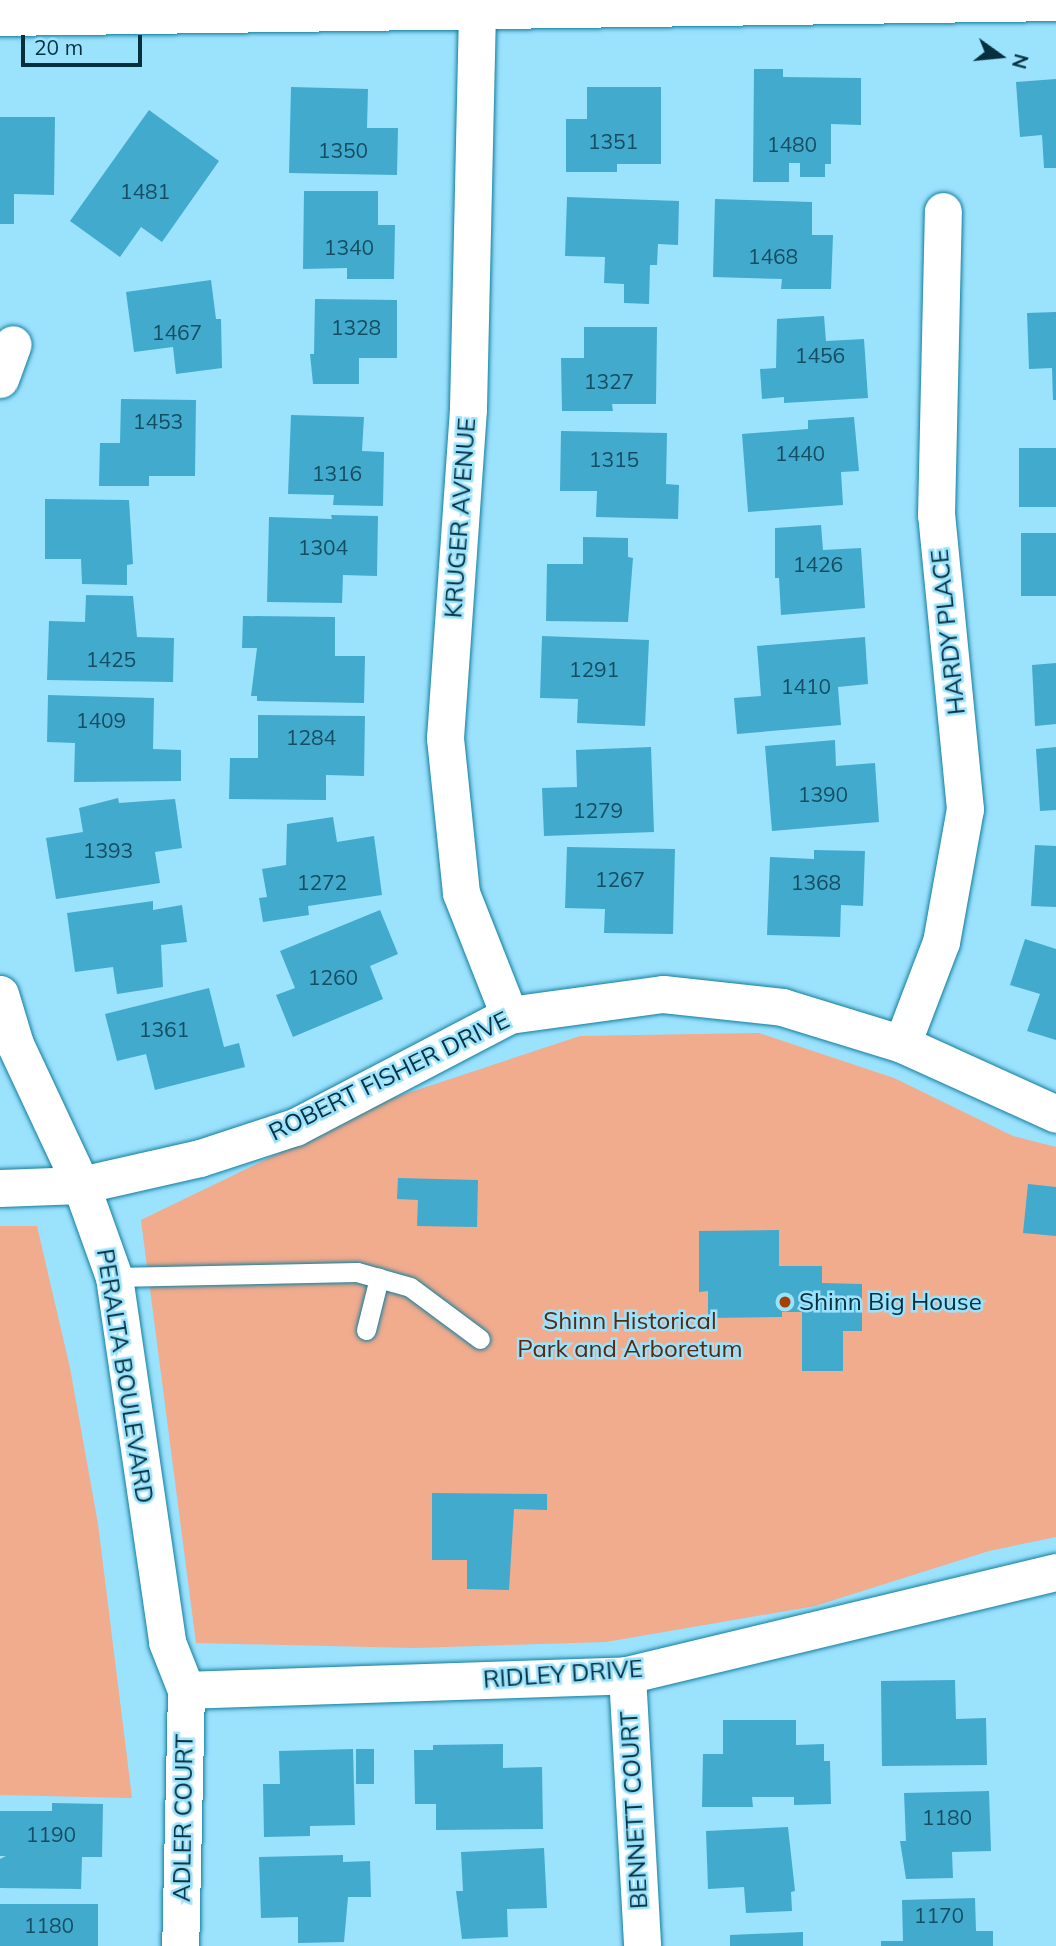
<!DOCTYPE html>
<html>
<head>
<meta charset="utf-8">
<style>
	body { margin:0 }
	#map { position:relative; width:1056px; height:1946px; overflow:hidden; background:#9be2fd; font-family:Mulish,sans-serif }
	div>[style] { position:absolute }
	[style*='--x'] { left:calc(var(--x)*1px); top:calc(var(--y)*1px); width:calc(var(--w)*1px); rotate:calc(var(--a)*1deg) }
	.green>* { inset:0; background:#f1ab8d }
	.building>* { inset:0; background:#42aacd; transform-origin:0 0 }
	.roads { filter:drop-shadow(0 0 2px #127f9e) drop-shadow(0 0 2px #127f9e) }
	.lane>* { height:19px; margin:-9.5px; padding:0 9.5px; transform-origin:9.5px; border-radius:9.5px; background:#fff }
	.street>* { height:37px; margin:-18.5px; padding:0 18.5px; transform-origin:18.5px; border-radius:18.5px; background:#fff }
	.dots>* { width:19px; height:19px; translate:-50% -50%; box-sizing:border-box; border:4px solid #9be2fd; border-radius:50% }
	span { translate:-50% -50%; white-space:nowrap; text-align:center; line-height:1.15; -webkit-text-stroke:5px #9be2fd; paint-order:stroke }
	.number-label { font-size:21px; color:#154e62 }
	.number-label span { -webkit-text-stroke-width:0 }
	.street-label { font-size:24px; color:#06303e }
	.poi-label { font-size:24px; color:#06303e }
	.left { translate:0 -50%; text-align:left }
	.park-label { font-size:24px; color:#5a270f }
	.north { position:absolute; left:965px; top:21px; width:70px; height:70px; -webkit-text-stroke:5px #9be2fd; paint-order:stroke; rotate:105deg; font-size:19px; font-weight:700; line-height:28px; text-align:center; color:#06303e }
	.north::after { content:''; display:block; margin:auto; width:24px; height:32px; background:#06303e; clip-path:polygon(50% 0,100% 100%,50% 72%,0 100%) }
	.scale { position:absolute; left:21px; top:35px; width:121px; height:32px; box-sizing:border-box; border:4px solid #06303e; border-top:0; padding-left:9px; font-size:21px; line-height:24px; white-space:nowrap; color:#06303e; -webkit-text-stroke:5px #9be2fd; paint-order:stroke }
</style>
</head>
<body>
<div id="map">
	<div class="green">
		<div style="clip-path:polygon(759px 1033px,894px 1078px,1013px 1136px,1056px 1147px,1056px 1537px,989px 1551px,815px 1606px,606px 1642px,414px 1648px,196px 1643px,141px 1220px,393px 1098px,580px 1036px)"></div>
		<div style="clip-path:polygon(0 1226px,37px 1226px,70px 1368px,98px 1524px,132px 1798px,0 1795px)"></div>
	</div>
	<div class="building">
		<div style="clip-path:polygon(754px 69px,783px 69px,783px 77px,861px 78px,861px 125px,831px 124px,831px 164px,825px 164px,825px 177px,800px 177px,800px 163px,789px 163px,789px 182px,753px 182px)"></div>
		<div style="clip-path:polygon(1056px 79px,1056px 168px,1044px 168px,1042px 135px,1020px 137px,1016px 82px)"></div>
		<div style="clip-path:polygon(291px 87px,368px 89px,367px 128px,398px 128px,397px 175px,289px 173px)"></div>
		<div style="clip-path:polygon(587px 87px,661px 87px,661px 164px,617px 164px,617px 172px,566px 172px,566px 119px,587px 119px)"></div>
		<div style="clip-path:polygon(149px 110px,219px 161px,162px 242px,141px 227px,120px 257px,70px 221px)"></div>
		<div style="clip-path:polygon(0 117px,55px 117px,54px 195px,14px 194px,14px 224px,0 224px)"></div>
		<div style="clip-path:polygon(304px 191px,378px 191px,378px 225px,395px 225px,394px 279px,347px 279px,347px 268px,303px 269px)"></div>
		<div style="clip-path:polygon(567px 197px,679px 201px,678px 245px,658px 244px,657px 265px,650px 265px,649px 304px,624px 303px,624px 284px,604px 283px,605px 257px,565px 256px)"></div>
		<div style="clip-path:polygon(715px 199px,812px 202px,812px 235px,833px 235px,831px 289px,781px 289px,782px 279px,713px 277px)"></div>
		<div style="clip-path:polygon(211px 280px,216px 319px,221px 319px,222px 368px,176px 374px,173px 347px,134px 352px,126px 292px)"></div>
		<div style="clip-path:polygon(315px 299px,397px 300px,397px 358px,359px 358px,359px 384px,313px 384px,310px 354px,314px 354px)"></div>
		<div style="clip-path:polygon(1056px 312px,1056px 400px,1053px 400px,1052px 368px,1029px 369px,1027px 313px)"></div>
		<div style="clip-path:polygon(824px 316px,826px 341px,864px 339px,868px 398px,784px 403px,784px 397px,762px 399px,760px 369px,776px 368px,777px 319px)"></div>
		<div style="clip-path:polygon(584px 327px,657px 327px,656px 404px,612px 404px,613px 411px,562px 411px,561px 358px,584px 358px)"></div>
		<div style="clip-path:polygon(121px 399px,196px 400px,195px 476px,149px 476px,149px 486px,99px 486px,100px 443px,120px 443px)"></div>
		<div style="clip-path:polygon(291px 415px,364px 417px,362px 451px,384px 452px,383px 506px,333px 505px,334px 495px,288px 494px)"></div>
		<div style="clip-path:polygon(854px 417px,859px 471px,841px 472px,843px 505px,748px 512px,742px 434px,808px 429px,808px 420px)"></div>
		<div style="clip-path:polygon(561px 431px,667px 433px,666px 484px,679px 485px,678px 519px,596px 517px,597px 491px,560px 491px)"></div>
		<div style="left:1056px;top:448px;width:59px;height:37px;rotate:90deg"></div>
		<div style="clip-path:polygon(45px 499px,129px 500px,133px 564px,127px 565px,127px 585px,82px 584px,81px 559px,45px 559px)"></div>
		<div style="clip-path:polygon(331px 515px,378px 516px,377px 576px,343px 575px,342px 603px,267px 602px,269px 517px,332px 519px)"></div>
		<div style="clip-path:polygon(821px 525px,823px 550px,861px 548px,865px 608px,781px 615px,779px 578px,775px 578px,775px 528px)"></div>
		<div style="left:1056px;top:533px;width:63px;height:35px;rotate:90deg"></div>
		<div style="clip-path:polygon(583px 537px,628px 538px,628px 557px,633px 558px,628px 622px,546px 621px,547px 564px,583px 564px)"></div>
		<div style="clip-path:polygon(86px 595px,133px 596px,137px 637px,174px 638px,173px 682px,47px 680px,49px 621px,85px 622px)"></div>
		<div style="clip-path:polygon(243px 616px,335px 617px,335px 656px,365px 656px,364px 703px,257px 701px,257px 696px,251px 696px,257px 648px,242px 648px)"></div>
		<div style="clip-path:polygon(542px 636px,649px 640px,645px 726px,577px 723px,578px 699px,540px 698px)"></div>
		<div style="clip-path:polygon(865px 637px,868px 684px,838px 687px,841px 725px,737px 734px,734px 698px,761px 696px,757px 646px)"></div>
		<div style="clip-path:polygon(1056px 663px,1056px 724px,1035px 726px,1032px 665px)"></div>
		<div style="clip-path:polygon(48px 695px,154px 698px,153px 749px,181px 750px,181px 781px,74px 782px,75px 743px,47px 742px)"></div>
		<div style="clip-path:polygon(258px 715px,365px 716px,364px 776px,326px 775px,326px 800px,229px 799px,230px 758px,258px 758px)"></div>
		<div style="clip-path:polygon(835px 740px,836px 766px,875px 763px,879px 822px,772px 831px,765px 746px)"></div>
		<div style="clip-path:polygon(651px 747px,654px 832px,544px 836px,542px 788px,577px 787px,576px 750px)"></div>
		<div style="clip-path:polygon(1056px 747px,1056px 810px,1040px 811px,1036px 749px)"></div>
		<div style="clip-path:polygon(118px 798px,119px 803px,175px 799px,182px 848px,155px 852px,160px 883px,56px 899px,46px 838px,83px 832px,79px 808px)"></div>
		<div style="clip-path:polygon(333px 817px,337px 842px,374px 836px,382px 895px,308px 906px,309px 915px,263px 922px,259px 898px,267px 897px,262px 869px,286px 865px,287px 824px)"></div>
		<div style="clip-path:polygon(1035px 845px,1056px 846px,1056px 907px,1031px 906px)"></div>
		<div style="clip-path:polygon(567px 847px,675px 849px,673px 934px,604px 933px,605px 909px,565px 908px)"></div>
		<div style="clip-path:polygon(814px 850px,865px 851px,863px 906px,841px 905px,840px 937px,767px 935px,770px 857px,814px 859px)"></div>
		<div style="clip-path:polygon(153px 901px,153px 910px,182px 905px,187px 942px,161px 945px,163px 987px,117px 994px,113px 967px,75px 972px,67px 913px)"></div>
		<div style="clip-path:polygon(380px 910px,398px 954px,370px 966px,383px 999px,293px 1037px,276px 995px,295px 988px,280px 951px)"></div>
		<div style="clip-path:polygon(1025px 939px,1056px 949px,1056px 1040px,1027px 1031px,1040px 994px,1010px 985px)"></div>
		<div style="clip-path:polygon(209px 988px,224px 1047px,239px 1043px,245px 1067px,155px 1090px,146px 1054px,117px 1061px,105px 1014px)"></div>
		<div style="clip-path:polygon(398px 1178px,478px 1180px,477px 1227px,417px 1226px,418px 1200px,397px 1199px)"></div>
		<div style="clip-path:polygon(1028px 1184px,1056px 1187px,1056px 1236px,1023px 1233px)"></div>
		<div style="clip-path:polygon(779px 1230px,779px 1266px,822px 1266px,822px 1283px,862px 1284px,862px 1331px,843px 1331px,843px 1371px,802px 1371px,802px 1312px,782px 1312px,782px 1317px,708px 1318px,708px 1291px,699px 1292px,699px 1231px)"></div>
		<div style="clip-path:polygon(432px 1493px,547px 1494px,547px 1510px,514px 1509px,509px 1590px,467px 1589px,467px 1560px,432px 1560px)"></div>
		<div style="clip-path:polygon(955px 1680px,956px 1719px,986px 1718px,987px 1765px,882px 1766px,881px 1681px)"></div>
		<div style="clip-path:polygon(723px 1720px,796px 1720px,796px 1745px,824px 1744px,824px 1761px,830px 1761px,831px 1804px,794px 1805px,794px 1797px,752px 1797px,753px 1807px,702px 1807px,703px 1754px,723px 1754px)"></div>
		<div style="clip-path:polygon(503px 1744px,503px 1768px,542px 1767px,543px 1829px,436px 1830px,436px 1804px,415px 1804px,414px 1750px,433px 1750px,433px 1745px)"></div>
		<div style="clip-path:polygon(353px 1749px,355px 1825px,310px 1826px,310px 1836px,264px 1837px,263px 1784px,280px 1784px,279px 1751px)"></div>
		<div style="left:356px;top:1749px;width:18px;height:35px"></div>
		<div style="clip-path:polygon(989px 1791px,991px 1851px,952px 1852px,953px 1878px,906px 1879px,900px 1841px,906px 1841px,904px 1793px)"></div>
		<div style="clip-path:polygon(52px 1803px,103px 1804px,102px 1857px,82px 1857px,81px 1889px,0 1888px,0 1859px,6px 1856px,0 1856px,0 1811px,52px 1811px)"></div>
		<div style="clip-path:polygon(788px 1827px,795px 1891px,791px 1892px,792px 1911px,746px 1913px,744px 1887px,708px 1889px,706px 1831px)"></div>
		<div style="clip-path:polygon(544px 1848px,547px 1908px,507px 1909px,508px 1937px,462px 1939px,456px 1891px,463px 1891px,461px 1852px)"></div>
		<div style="clip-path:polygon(343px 1855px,343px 1862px,370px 1861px,371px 1897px,348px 1897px,344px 1942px,298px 1943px,298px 1917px,261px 1918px,259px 1857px)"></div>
		<div style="clip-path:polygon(975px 1898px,976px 1931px,993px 1931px,993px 1946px,881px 1946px,881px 1941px,903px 1941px,902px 1900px)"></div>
		<div style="left:0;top:1904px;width:98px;height:42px"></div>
		<div style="clip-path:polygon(803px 1932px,803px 1946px,730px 1946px,730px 1935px)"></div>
	</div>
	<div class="roads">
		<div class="lane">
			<div style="--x:114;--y:1277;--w:243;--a:-1.2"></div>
			<div style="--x:357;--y:1272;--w:55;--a:15.8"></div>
			<div style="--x:410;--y:1287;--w:87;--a:36.6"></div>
			<div style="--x:366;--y:1330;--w:54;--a:-76"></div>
		</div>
		<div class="street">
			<div style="--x:477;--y:11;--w:398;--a:91.3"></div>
			<div style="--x:468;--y:409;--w:330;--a:94"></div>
			<div style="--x:445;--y:738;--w:156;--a:84.1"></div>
			<div style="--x:461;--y:893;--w:131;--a:68.5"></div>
			<div style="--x:0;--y:17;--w:1056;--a:-0.81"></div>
			<div style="--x:0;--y:379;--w:37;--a:-70"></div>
			<div style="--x:0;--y:994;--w:52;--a:73.3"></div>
			<div style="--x:15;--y:1044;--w:156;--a:64.9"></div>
			<div style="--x:81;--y:1185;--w:98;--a:70.3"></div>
			<div style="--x:114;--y:1277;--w:369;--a:81.7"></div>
			<div style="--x:167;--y:1642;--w:52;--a:68.4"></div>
			<div style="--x:186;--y:1690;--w:256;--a:91.3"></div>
			<div style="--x:902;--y:1044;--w:109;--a:-69.1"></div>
			<div style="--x:941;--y:942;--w:135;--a:-79.8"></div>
			<div style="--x:965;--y:809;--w:295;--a:-95.6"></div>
			<div style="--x:936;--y:515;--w:304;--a:-88.7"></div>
			<div style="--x:0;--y:1188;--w:81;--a:-2.1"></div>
			<div style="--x:81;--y:1185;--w:122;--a:-12.8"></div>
			<div style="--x:200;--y:1158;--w:100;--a:-18.1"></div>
			<div style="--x:295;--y:1127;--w:242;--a:-27.6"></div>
			<div style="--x:509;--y:1015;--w:155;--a:-7.8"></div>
			<div style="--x:663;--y:994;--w:120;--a:6.2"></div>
			<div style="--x:782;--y:1007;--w:126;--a:17.1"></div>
			<div style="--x:902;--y:1044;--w:169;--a:24.4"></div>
			<div style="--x:627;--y:1675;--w:271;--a:86.8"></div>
			<div style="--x:186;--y:1690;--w:441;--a:-1.9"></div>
			<div style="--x:627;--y:1675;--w:441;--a:-13.5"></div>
		</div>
	</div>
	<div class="dots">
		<div style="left:785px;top:1302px;background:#a34003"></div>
	</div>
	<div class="number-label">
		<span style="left:613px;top:141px">1351</span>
		<span style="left:792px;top:144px">1480</span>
		<span style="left:343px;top:150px">1350</span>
		<span style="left:145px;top:191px">1481</span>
		<span style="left:349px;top:247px">1340</span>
		<span style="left:773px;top:256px">1468</span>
		<span style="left:356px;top:327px">1328</span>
		<span style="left:177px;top:332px">1467</span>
		<span style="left:820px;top:355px">1456</span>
		<span style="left:609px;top:381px">1327</span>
		<span style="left:158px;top:421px">1453</span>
		<span style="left:800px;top:453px">1440</span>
		<span style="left:614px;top:459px">1315</span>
		<span style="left:337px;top:473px">1316</span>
		<span style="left:323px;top:547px">1304</span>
		<span style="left:818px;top:564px">1426</span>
		<span style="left:111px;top:659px">1425</span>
		<span style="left:594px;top:669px">1291</span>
		<span style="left:806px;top:686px">1410</span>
		<span style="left:101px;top:720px">1409</span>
		<span style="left:311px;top:737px">1284</span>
		<span style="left:823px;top:794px">1390</span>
		<span style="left:598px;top:810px">1279</span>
		<span style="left:108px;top:850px">1393</span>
		<span style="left:620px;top:879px">1267</span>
		<span style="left:322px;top:882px">1272</span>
		<span style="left:816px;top:882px">1368</span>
		<span style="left:333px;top:977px">1260</span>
		<span style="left:164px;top:1029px">1361</span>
		<span style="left:947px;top:1817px">1180</span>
		<span style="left:51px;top:1834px">1190</span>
		<span style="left:939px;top:1915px">1170</span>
		<span style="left:49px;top:1925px">1180</span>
	</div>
	<div class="street-label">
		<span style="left:460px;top:518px;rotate:-86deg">KRUGER AVENUE</span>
		<span style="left:948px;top:632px;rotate:-96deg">HARDY PLACE</span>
		<span style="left:389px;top:1076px;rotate:-26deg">ROBERT FISHER DRIVE</span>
		<span style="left:125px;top:1376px;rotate:81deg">PERALTA BOULEVARD</span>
		<span style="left:563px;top:1674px;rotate:-4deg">RIDLEY DRIVE</span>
		<span style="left:634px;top:1810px;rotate:-93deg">BENNETT COURT</span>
		<span style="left:183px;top:1818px;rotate:-89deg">ADLER COURT</span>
	</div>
	<div class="poi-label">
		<span class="left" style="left:799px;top:1302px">Shinn Big House</span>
	</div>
	<div class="park-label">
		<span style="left:630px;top:1335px">Shinn Historical<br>Park and Arboretum</span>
	</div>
	<div class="north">N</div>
	<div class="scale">20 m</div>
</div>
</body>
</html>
